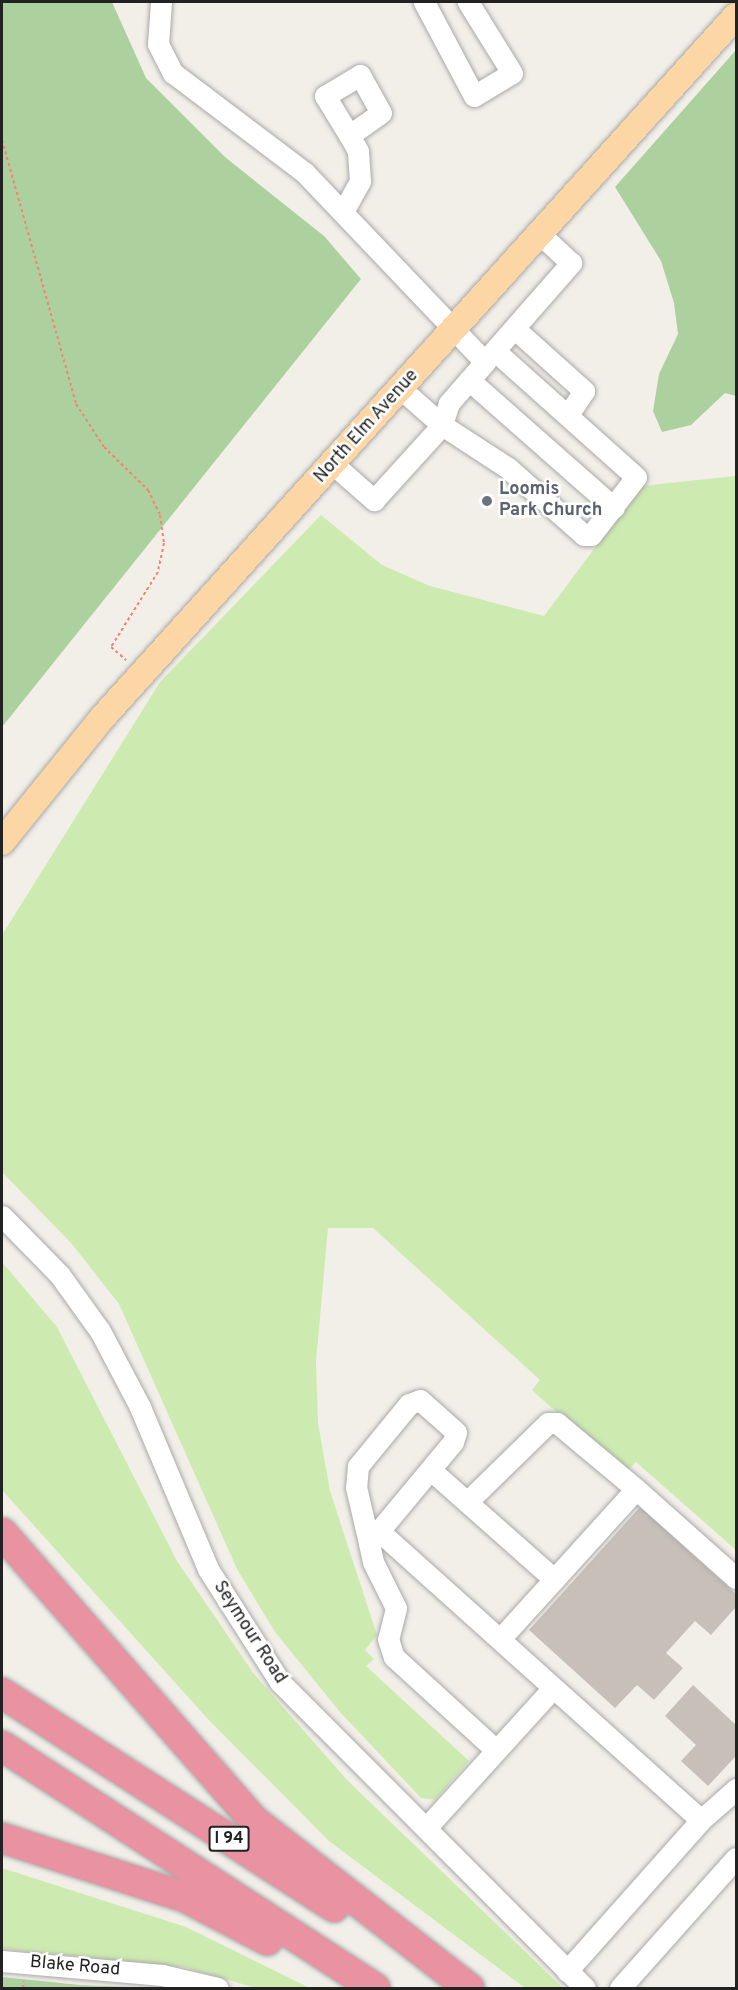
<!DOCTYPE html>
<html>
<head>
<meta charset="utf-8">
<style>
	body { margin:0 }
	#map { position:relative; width:738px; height:1990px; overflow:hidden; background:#f2efe9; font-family:Overpass,sans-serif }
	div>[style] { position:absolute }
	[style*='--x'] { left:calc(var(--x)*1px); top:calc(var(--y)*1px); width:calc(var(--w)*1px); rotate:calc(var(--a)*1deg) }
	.grass>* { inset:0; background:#cdebb0 }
	.forest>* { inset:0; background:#add19e }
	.building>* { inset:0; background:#c7bfb8 }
	.path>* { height:2px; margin-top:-1px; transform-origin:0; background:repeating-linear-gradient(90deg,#fa8072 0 3px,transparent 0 6px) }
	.roads { filter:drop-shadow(0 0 2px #a9a9a9) drop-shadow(0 0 2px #a9a9a9) }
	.minor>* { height:21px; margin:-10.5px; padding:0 10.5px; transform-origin:10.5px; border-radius:10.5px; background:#fff }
	.major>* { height:26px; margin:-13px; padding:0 13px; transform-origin:13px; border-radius:13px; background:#fcd6a4 }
	.highway>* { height:30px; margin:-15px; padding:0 15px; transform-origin:15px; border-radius:15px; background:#e892a2 }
	.dots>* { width:16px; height:16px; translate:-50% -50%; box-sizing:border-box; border:3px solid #fff; border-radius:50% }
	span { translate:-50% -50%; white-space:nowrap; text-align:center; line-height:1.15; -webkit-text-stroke:5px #fff; paint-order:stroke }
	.shield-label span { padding:2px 4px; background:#fff; border:2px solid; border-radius:4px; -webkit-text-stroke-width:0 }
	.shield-label { font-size:16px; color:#222; font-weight:700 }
	.street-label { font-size:18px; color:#222 }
	.worship-label { font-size:18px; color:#5b616d; font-weight:700 }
	.left { translate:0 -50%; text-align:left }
	.frame { position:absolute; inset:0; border:3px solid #222; pointer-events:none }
</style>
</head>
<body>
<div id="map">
	<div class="grass">
		<div style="clip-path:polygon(736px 476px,736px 1550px,636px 1462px,626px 1472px,545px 1402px,532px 1390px,540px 1380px,373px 1228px,328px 1228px,316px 1362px,318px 1423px,330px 1491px,377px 1635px,365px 1650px,374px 1659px,366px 1666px,469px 1761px,435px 1800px,421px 1798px,340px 1712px,275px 1632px,237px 1569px,119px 1304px,72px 1244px,2px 1172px,2px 935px,160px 682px,321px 515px,382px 565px,430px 586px,544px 616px,641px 486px)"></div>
		<div style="clip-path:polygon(2px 1262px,57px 1327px,177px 1561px,254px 1674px,348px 1781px,563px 1988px,525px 1988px,329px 1841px,206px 1717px,2px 1490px)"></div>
		<div style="clip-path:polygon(2px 1868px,186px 1927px,310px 1988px,256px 1988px,184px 1967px,2px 1949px)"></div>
	</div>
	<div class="forest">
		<div style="clip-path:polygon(2px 2px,112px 2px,146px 78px,225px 157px,324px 236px,361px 279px,2px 727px)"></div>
		<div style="clip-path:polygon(736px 50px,736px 396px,725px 393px,691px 425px,662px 432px,653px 411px,659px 374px,678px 334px,674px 303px,661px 261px,615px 187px)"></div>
		<div style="clip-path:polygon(2px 1977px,80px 1985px,160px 1988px,2px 1988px)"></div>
	</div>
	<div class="building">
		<div style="clip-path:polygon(640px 1507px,736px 1594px,736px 1607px,711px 1635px,695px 1621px,666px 1653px,683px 1668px,654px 1700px,637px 1685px,615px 1708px,529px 1630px)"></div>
		<div style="clip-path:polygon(693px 1685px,736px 1725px,736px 1756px,708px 1786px,681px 1761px,696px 1745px,665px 1716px)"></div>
	</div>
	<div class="path">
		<div style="--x:2;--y:140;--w:274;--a:74.3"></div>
		<div style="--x:76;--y:404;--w:51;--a:56.9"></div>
		<div style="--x:104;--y:447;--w:62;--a:44.3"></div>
		<div style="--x:148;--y:490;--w:28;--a:64"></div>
		<div style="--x:160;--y:515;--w:28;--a:82"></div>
		<div style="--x:164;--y:543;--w:30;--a:102"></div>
		<div style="--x:158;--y:572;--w:89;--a:122.1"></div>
		<div style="--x:111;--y:647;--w:20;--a:41"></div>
		<div style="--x:23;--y:1988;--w:7;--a:-82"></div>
	</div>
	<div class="roads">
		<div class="minor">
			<div style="--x:161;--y:2;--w:42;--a:94.1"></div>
			<div style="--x:158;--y:44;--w:33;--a:63"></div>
			<div style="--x:173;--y:73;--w:166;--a:37.1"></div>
			<div style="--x:305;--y:173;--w:261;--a:46.4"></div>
			<div style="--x:485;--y:362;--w:55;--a:131.3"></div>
			<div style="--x:449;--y:403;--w:23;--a:108"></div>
			<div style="--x:442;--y:425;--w:79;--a:33.1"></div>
			<div style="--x:508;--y:468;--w:101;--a:41.4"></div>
			<div style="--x:584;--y:535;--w:7;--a:0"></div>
			<div style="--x:591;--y:535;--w:73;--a:-52.2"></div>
			<div style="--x:636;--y:477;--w:189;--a:-138.2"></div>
			<div style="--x:424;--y:2;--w:106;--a:62"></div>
			<div style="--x:474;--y:96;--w:44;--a:-31.2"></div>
			<div style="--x:512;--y:73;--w:84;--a:-121.8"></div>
			<div style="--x:344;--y:210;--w:33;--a:-61"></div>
			<div style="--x:360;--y:181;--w:30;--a:-94"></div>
			<div style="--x:358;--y:151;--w:18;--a:-119"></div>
			<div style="--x:349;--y:135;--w:46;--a:-121.6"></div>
			<div style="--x:325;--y:96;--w:41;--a:-31"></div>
			<div style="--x:360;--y:75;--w:43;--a:61.1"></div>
			<div style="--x:381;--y:113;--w:39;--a:145"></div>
			<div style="--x:515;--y:329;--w:93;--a:41.9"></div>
			<div style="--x:584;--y:391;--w:29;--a:124"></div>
			<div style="--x:487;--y:359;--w:128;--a:-48.8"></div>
			<div style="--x:571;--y:263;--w:42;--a:-136.9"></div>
			<div style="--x:469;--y:380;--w:193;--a:41.4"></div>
			<div style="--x:333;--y:464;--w:55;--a:41.3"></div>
			<div style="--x:374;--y:500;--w:101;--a:-47.8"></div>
			<div style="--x:442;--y:425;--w:55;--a:-138.7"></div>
			<div style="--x:2;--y:1216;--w:81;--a:45.5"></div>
			<div style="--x:59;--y:1274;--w:70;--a:54.3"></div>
			<div style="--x:100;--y:1331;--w:86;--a:62.2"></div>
			<div style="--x:140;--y:1407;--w:176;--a:67.2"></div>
			<div style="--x:208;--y:1569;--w:134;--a:57.5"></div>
			<div style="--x:280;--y:1682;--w:432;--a:45.1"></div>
			<div style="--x:433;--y:1472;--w:162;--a:41.5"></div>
			<div style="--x:467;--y:1502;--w:113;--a:-44.3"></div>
			<div style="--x:548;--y:1423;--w:9;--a:0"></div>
			<div style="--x:557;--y:1423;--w:103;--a:39.9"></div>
			<div style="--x:380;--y:1532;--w:431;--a:41.9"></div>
			<div style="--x:701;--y:1820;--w:202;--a:131.6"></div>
			<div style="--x:369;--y:1543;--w:131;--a:-50.3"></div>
			<div style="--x:453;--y:1442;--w:10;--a:-73"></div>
			<div style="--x:456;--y:1432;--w:48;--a:-138.4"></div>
			<div style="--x:420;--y:1400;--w:12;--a:160"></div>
			<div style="--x:409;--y:1404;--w:80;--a:129.4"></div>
			<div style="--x:358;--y:1466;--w:21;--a:95"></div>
			<div style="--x:356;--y:1487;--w:57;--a:76.9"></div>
			<div style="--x:369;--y:1543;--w:19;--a:78"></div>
			<div style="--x:373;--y:1562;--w:51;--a:63.4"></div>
			<div style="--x:396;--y:1608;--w:32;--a:104"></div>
			<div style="--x:388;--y:1639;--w:19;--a:72"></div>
			<div style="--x:394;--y:1657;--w:138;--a:42.4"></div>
			<div style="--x:500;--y:1639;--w:202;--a:-47.8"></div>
			<div style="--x:636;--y:1489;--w:134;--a:41.7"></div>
			<div style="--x:701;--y:1820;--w:47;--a:-41.5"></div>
			<div style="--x:426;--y:1828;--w:189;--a:-47.8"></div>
			<div style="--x:2;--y:1961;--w:161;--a:5"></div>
			<div style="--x:162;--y:1975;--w:57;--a:13.1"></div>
			<div style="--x:620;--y:1988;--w:174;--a:-48.3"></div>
		</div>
		<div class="major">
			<div style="--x:2;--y:842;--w:161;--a:-51.1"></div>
			<div style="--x:103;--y:717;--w:945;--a:-47.92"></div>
		</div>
		<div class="highway">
			<div style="--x:2;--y:1533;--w:381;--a:48.8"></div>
			<div style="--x:253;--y:1820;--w:274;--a:37.9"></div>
			<div style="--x:2;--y:1693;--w:395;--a:32.8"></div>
			<div style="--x:2;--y:1746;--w:445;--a:33"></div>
			<div style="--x:2;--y:1838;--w:192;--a:17.9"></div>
			<div style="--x:185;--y:1897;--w:93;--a:27.7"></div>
		</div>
	</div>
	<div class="dots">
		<div style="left:487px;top:501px;background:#6b7280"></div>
	</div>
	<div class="shield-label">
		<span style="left:229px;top:1839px">I 94</span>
	</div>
	<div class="street-label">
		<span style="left:367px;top:427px;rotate:-48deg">North Elm Avenue</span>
		<span style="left:249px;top:1633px;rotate:57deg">Seymour Road</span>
		<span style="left:75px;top:1967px;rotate:5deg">Blake Road</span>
	</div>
	<div class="worship-label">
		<span class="left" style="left:499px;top:501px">Loomis<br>Park Church</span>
	</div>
	<div class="frame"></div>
</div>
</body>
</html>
